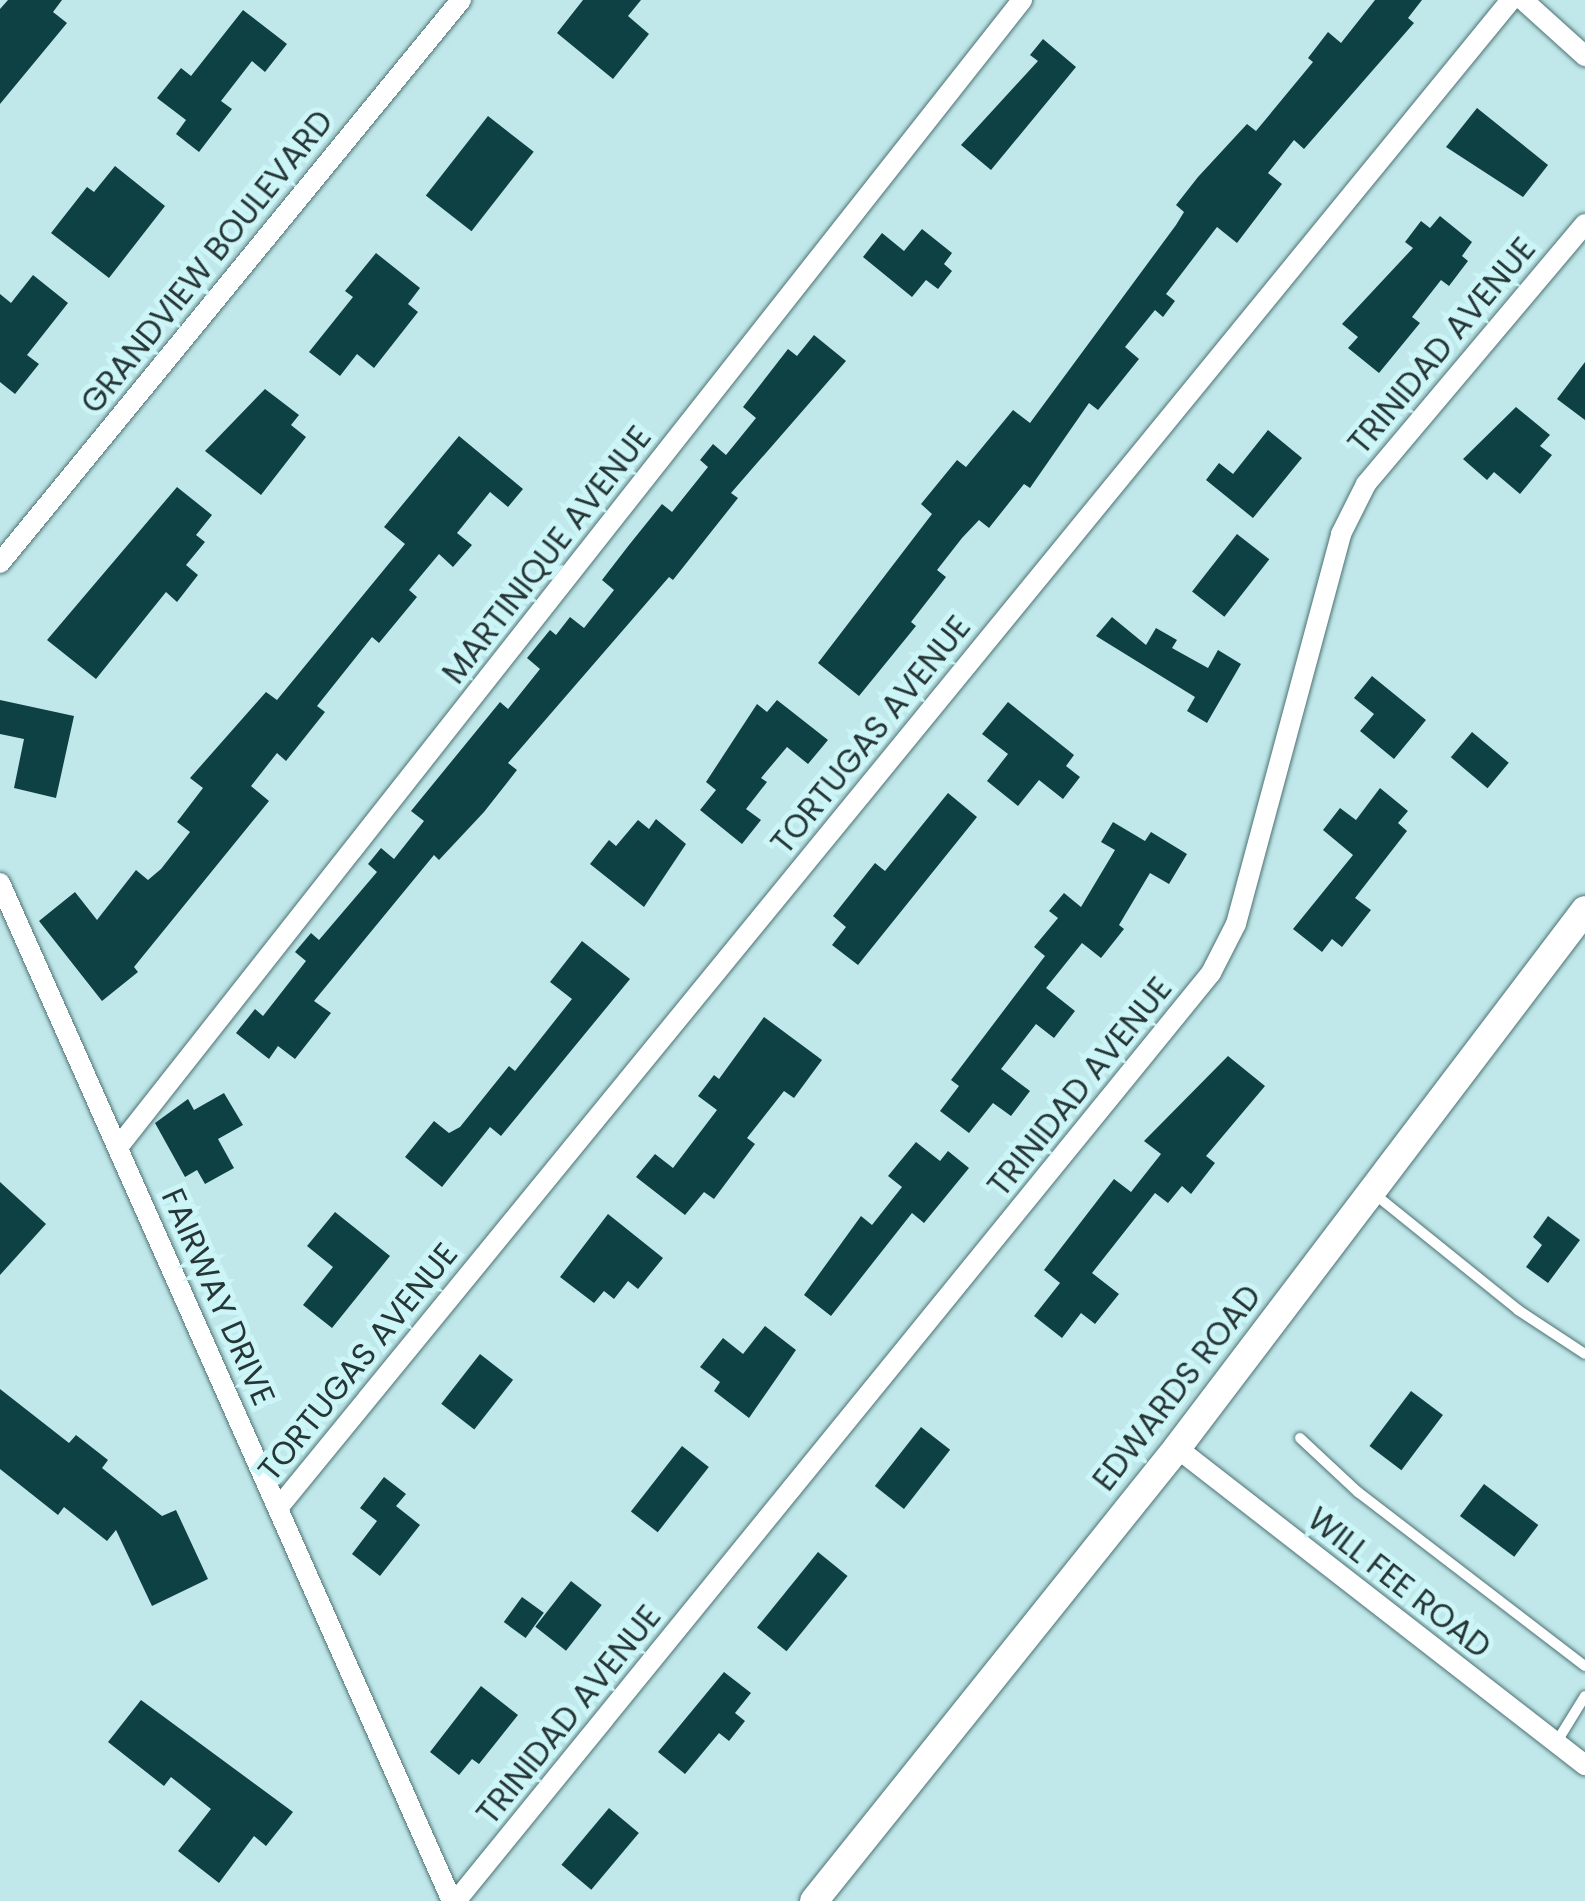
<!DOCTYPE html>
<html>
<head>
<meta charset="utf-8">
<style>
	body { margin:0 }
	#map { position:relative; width:1585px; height:1901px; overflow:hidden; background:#c0e8ea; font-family:Poppins,sans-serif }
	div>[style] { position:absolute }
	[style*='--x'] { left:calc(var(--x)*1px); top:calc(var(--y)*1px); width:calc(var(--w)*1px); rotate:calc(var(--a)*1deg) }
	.building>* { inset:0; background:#0e4144; transform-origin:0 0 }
	.roads { filter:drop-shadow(0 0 2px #4d7274) drop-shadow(0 0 2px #4d7274) }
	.lane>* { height:10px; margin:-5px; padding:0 5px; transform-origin:5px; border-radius:5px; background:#fff }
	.street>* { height:20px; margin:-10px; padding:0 10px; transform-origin:10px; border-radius:10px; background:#fff }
	.secondary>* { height:28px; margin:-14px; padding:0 14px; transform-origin:14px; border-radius:14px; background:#fff }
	span { translate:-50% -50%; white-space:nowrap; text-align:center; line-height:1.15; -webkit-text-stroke:10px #ccf5f7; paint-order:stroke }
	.street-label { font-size:32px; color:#263536 }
</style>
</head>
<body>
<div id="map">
	<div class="building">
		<div style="clip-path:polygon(8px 0,62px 0,53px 12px,67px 23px,0 104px,0 9px)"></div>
		<div style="clip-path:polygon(583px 0,641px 0,628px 16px,649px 34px,613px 79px,557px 33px)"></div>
		<div style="clip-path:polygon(1375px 0,1422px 0,1408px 18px,1414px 23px,1304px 149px,1294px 140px,1268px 173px,1282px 184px,1237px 243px,1217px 227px,1166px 294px,1175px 301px,1163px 317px,1155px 310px,1125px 347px,1139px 359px,1098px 410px,1089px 403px,1030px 488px,1024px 484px,989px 528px,979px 520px,962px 538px,937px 570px,946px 577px,911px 622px,916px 626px,859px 696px,818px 663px,932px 514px,921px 504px,957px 460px,966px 467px,1013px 410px,1030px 423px,1176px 225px,1184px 212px,1176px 205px,1198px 177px,1247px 124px,1256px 131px,1313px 62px,1308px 58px,1328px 32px,1341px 43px)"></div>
		<div style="clip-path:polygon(243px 10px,287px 44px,265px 72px,252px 61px,221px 101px,232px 109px,199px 152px,176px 134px,186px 120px,157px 98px,181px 68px,191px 76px)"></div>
		<div style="clip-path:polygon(1043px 39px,1076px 67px,991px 170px,961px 145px,1038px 61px,1030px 55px)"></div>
		<div style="clip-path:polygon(1477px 108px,1548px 165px,1523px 197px,1446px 147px)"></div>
		<div style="left:488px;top:116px;width:58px;height:101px;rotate:38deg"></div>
		<div style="clip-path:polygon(115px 166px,165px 206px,109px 278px,51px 233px,87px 187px,94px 192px)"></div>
		<div style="clip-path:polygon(1440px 216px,1472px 242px,1462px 256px,1468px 261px,1449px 286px,1441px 280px,1412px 317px,1420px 323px,1379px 373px,1348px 348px,1358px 337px,1342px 324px,1413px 248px,1405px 242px,1421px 221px,1430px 228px)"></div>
		<div style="clip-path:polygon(922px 229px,952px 253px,944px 264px,952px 271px,938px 289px,926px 280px,912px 297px,863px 257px,882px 233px,904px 251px)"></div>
		<div style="clip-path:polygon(376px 253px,420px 288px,408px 304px,418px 312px,374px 368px,357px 354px,340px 376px,309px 352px,353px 297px,345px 291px)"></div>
		<div style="clip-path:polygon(33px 275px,68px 303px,27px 355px,39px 364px,15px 394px,0 382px,0 294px,11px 303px)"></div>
		<div style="clip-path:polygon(814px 335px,846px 361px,731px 493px,738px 498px,673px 580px,669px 577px,508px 763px,517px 770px,484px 812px,439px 860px,434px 855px,314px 1001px,331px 1013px,295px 1059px,278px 1046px,269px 1059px,236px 1033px,255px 1009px,263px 1016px,306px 961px,295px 952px,311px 933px,319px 940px,377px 872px,368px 864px,381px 848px,394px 859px,424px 821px,411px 811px,500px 702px,508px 709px,540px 669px,527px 658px,550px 630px,556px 635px,570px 617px,584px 628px,614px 590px,602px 580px,629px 545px,662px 504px,672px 512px,708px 467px,700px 460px,713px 444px,726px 455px,756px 418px,743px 407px,788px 349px,797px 356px)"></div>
		<div style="clip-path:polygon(1585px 362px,1585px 420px,1557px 399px)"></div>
		<div style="clip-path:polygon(265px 389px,299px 415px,291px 425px,306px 437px,261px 495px,205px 451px)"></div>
		<div style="clip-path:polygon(1516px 407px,1550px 435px,1540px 446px,1552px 455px,1520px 494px,1494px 472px,1487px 480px,1463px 459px)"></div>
		<div style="clip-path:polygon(1268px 430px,1302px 458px,1253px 518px,1206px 480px,1219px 463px,1233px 474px)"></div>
		<div style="clip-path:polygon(459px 436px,523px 489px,508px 507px,490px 492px,457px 533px,472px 545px,453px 567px,439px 554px,409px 590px,417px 597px,379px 643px,372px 637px,317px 706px,325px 712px,286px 761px,277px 753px,251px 786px,269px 801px,134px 967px,138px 972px,102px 1001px,39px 921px,75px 892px,97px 920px,136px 870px,148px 880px,161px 869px,190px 832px,177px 822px,203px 788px,190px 778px,266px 692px,277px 700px,405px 544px,384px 527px)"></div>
		<div style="clip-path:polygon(177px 487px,212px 515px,196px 535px,205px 542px,186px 565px,198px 575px,177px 602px,166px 592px,96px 679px,47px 640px)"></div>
		<div style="left:1237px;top:534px;width:41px;height:73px;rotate:38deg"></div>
		<div style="clip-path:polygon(1112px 617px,1146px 645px,1156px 628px,1177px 640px,1172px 648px,1208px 668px,1218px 650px,1241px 664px,1207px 723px,1187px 711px,1195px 697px,1096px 636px)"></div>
		<div style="clip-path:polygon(1372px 676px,1426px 720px,1394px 759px,1360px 731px,1374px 714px,1354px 698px)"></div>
		<div style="clip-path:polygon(0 700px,74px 716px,56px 798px,14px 788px,24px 739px,0 734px)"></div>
		<div style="clip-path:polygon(777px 700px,828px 740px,808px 764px,787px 747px,761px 778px,767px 782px,746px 809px,761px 820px,742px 844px,700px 810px,716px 790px,706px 782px,757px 704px,767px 712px)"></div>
		<div style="clip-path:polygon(1008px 702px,1074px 755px,1066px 766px,1080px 777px,1063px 799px,1039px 780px,1018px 806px,987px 781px,1008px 754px,982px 734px)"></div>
		<div style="left:1472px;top:732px;width:48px;height:33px;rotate:40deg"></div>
		<div style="clip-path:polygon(1380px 788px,1408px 811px,1398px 823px,1407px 831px,1355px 898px,1371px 910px,1342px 947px,1332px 939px,1322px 952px,1293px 929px,1353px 855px,1323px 830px,1340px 808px,1356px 820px)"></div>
		<div style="clip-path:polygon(948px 793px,977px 817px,858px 965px,832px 945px,846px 927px,833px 916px,875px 863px,885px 871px)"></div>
		<div style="clip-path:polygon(656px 819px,686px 844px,644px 907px,590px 864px,609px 840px,616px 846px,638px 820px,649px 829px)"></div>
		<div style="clip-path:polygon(1113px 822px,1145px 841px,1151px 832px,1187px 854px,1169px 884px,1150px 873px,1119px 925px,1124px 929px,1101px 958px,1082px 943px,1046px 988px,1075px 1011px,1054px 1038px,1036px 1024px,1001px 1069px,1030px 1091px,1011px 1116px,993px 1103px,969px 1133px,940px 1111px,959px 1086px,951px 1080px,1045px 956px,1034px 947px,1058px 918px,1049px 911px,1064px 893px,1081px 907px,1115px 850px,1101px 842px)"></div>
		<div style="clip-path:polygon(582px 941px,630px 979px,501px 1136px,490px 1127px,442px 1187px,405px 1157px,434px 1121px,449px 1133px,460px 1127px,509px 1066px,515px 1071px,572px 999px,550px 982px)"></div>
		<div style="clip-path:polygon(764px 1017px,822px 1060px,794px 1098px,784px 1091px,747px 1138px,755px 1144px,714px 1199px,704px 1192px,685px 1215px,636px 1177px,655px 1154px,673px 1168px,717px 1110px,698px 1096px,714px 1075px,719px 1079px)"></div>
		<div style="clip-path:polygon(1228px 1056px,1265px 1086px,1206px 1156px,1215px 1163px,1191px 1194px,1182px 1186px,1168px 1203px,1155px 1193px,1092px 1273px,1119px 1294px,1095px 1324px,1081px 1313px,1062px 1338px,1034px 1316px,1060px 1283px,1044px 1270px,1114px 1179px,1131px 1192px,1161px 1154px,1144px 1141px)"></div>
		<div style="clip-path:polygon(224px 1093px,243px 1125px,218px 1139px,234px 1168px,205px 1184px,197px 1170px,185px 1177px,155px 1123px,188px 1099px,194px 1110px)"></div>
		<div style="clip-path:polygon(916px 1142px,940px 1161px,948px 1151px,969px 1168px,924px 1223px,912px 1213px,831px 1316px,804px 1295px,861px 1216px,872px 1225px,902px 1187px,888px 1176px)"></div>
		<div style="clip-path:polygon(0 1182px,46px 1224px,0 1275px)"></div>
		<div style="clip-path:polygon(335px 1212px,390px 1256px,332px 1328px,303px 1305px,333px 1267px,307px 1246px)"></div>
		<div style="clip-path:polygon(608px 1214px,663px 1258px,638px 1289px,628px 1281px,614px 1299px,604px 1291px,594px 1303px,560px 1277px)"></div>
		<div style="clip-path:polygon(1548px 1216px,1580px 1240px,1548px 1283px,1526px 1267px,1542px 1245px,1533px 1237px)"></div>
		<div style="clip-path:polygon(765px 1326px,796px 1350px,749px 1418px,714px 1391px,720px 1382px,700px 1367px,723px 1338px,743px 1354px)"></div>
		<div style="left:480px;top:1354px;width:42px;height:63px;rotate:38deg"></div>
		<div style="clip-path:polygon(0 1389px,69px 1443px,76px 1435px,108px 1460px,102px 1468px,162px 1516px,176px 1510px,208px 1579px,152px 1606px,116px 1530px,107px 1541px,64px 1507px,58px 1515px,0 1469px)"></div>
		<div style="left:1411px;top:1391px;width:40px;height:69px;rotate:37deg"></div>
		<div style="left:921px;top:1427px;width:37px;height:75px;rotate:38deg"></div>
		<div style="left:682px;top:1446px;width:34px;height:83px;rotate:38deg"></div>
		<div style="clip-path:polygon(384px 1477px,406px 1494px,396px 1506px,420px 1525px,380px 1576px,352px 1554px,377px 1521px,360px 1508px)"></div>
		<div style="left:1484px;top:1484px;width:68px;height:40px;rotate:37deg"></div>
		<div style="left:818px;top:1552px;width:38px;height:97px;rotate:39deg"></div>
		<div style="left:571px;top:1581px;width:39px;height:58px;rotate:38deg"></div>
		<div style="left:522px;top:1597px;width:27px;height:31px;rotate:36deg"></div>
		<div style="clip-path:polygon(724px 1672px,751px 1693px,735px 1713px,745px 1721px,729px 1741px,719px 1733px,685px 1774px,658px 1752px)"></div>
		<div style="clip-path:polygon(481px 1686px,518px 1715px,479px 1764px,472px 1759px,459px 1775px,430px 1752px)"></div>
		<div style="clip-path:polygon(141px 1700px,293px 1812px,266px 1846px,254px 1836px,219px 1883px,178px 1851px,211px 1809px,171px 1777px,164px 1786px,108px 1742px)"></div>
		<div style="left:609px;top:1808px;width:39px;height:74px;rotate:40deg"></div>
	</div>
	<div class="roads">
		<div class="lane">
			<div style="--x:1372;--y:1192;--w:188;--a:38.9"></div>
			<div style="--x:1518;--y:1310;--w:80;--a:33.3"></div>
			<div style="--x:1300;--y:1438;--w:79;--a:43"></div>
			<div style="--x:1358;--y:1492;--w:286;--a:37.5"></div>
			<div style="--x:1556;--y:1743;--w:55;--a:-58.3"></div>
		</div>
		<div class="street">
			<div style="--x:1523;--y:0;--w:84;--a:42.1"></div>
			<div style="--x:0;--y:563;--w:728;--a:-50.69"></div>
			<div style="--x:0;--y:883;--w:1114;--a:66.06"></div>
			<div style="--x:119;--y:1146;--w:1459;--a:-51.76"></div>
			<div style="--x:1177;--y:1448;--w:517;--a:37.85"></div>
			<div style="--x:278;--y:1508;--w:1948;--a:-50.73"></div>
			<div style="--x:456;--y:1901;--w:1196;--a:-50.87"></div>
			<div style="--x:1211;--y:973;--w:55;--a:-63"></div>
			<div style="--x:1236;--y:924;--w:404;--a:-74.9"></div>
			<div style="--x:1341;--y:534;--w:56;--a:-63.4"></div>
			<div style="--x:1366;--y:484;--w:340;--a:-49.9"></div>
		</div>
		<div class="secondary">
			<div style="--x:814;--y:1901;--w:580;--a:-51.29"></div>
			<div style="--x:1177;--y:1448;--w:675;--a:-52.82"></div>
		</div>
	</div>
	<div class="street-label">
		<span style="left:207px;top:262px;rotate:-51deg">GRANDVIEW BOULEVARD</span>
		<span style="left:1442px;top:346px;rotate:-50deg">TRINIDAD AVENUE</span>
		<span style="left:547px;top:555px;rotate:-52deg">MARTINIQUE AVENUE</span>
		<span style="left:871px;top:735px;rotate:-51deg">TORTUGAS AVENUE</span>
		<span style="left:1080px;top:1087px;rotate:-51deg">TRINIDAD AVENUE</span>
		<span style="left:218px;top:1297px;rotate:66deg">FAIRWAY DRIVE</span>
		<span style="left:358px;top:1362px;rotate:-51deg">TORTUGAS AVENUE</span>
		<span style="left:1177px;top:1388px;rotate:-52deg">EDWARDS ROAD</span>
		<span style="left:1399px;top:1583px;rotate:38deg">WILL FEE ROAD</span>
		<span style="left:569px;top:1715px;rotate:-51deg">TRINIDAD AVENUE</span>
	</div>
</div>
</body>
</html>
